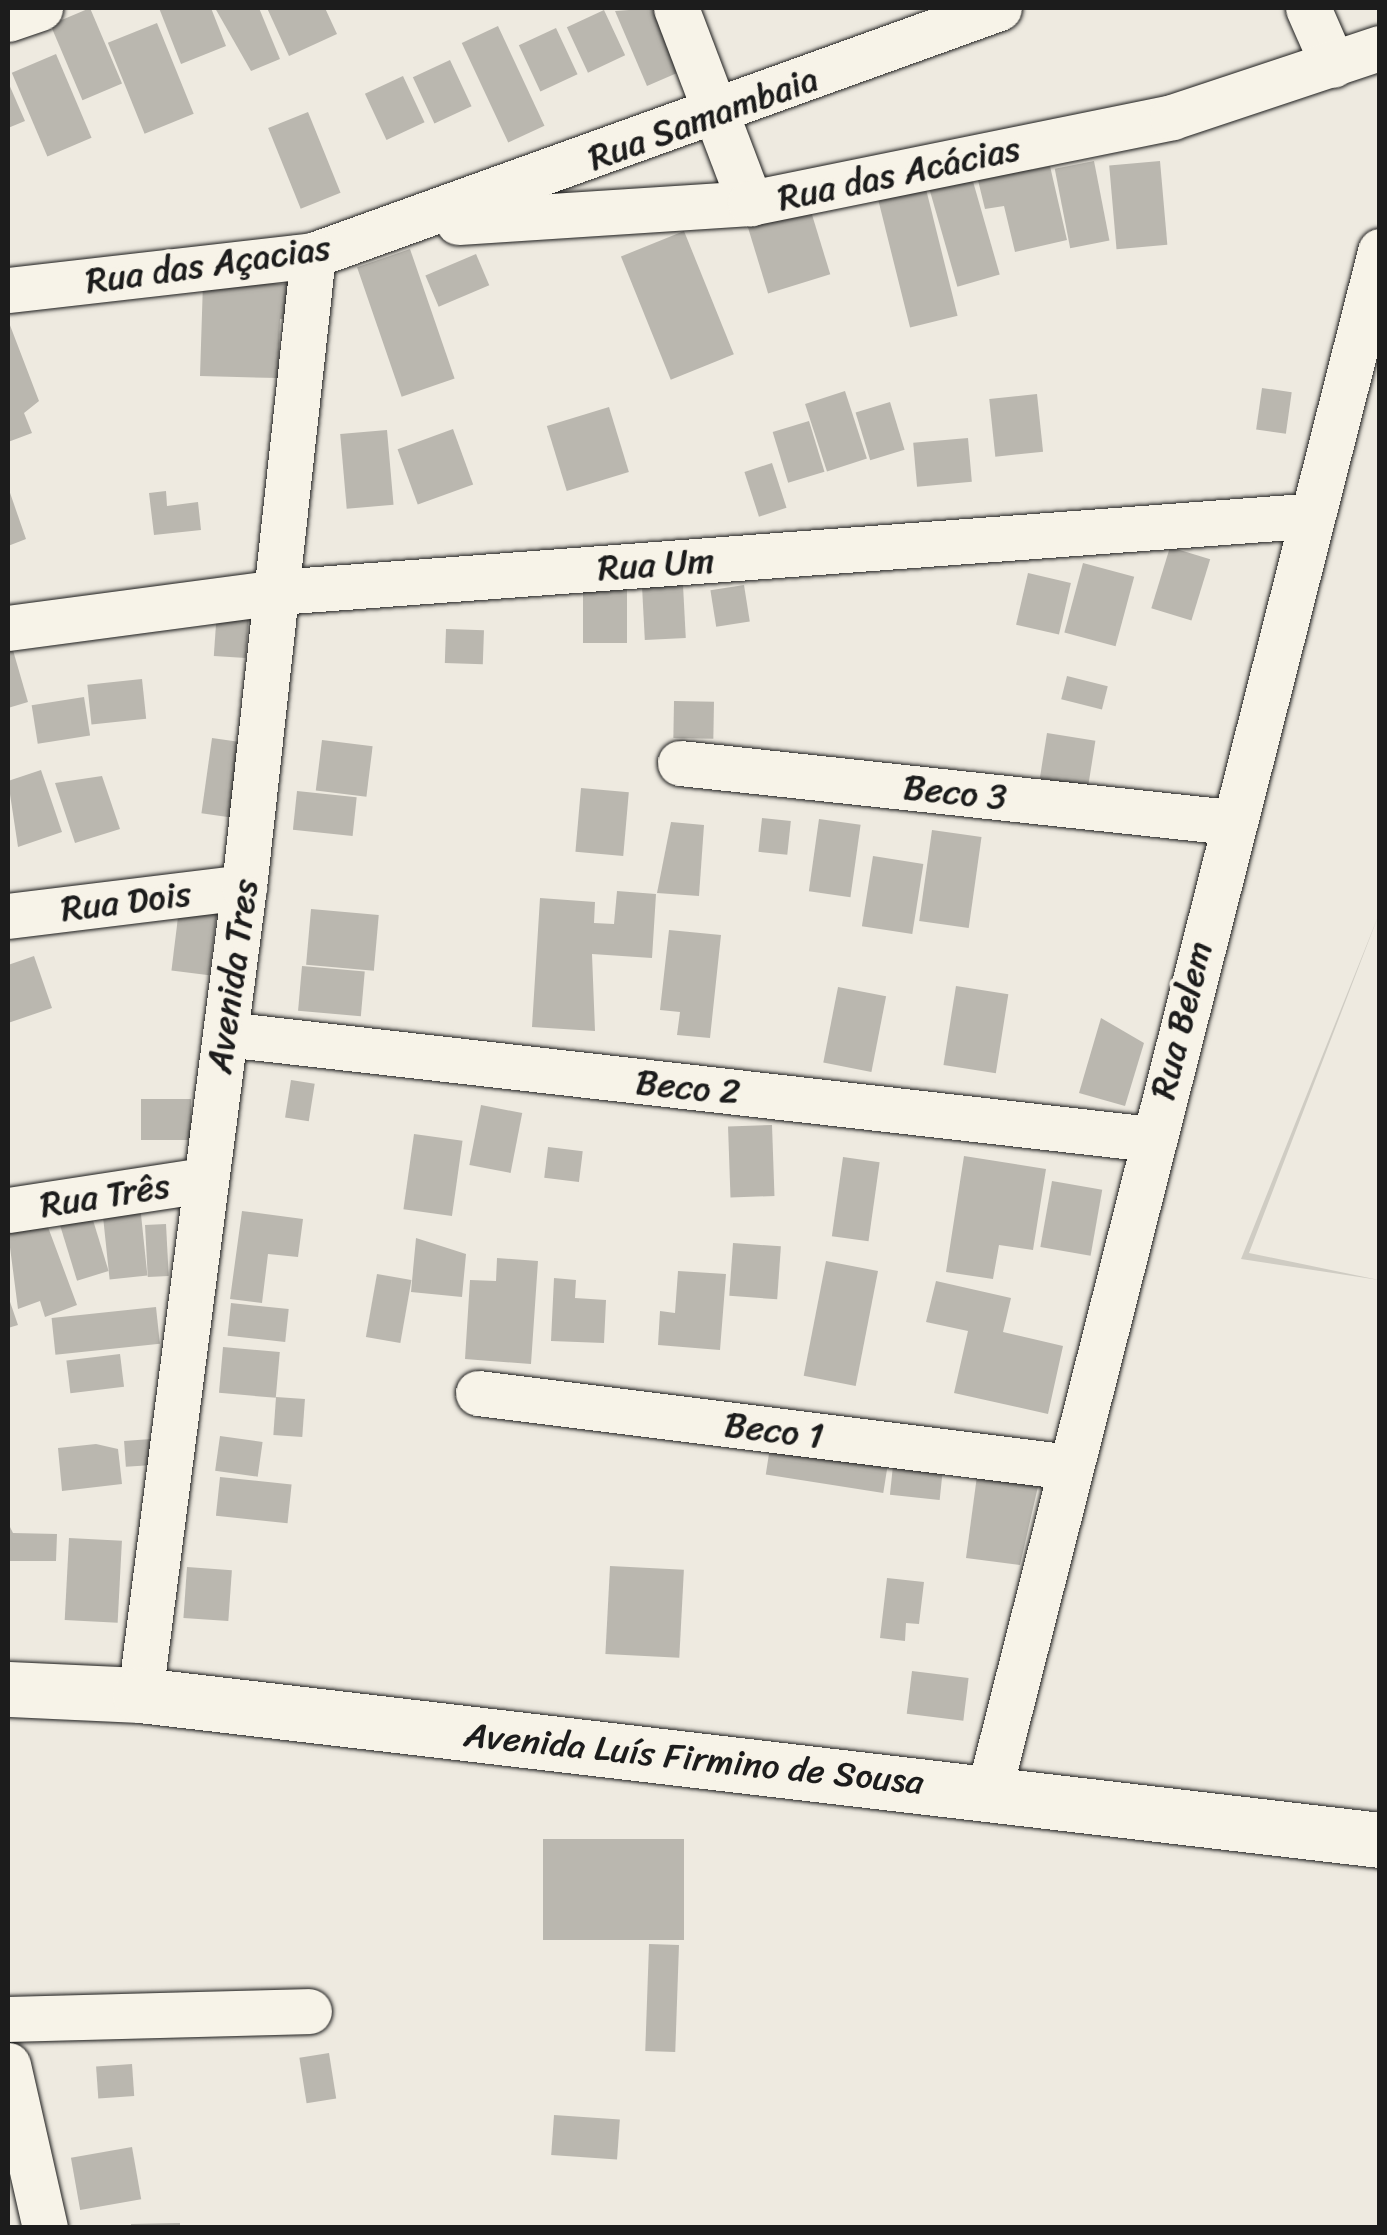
<!DOCTYPE html>
<html>
<head>
<meta charset="utf-8">
<style>
	body { margin:0 }
	#map { position:relative; width:1387px; height:2235px; overflow:hidden; background:#eeeae0; font-family:Sriracha,sans-serif }
	div>[style] { position:absolute }
	[style*='--x'] { left:calc(var(--x)*1px); top:calc(var(--y)*1px); width:calc(var(--w)*1px); rotate:calc(var(--a)*1deg) }
	.green>* { inset:0; background:#cfccc3 }
	.building>* { inset:0; background:#bab7af; transform-origin:0 0 }
	.roads { filter:drop-shadow(0 0 2px #1c1c1c) drop-shadow(0 0 2px #1c1c1c) }
	.minor>* { height:45px; margin:-22.5px; padding:0 22.5px; transform-origin:22.5px; border-radius:22.5px; background:#f7f3e8 }
	.major>* { height:55px; margin:-27.5px; padding:0 27.5px; transform-origin:27.5px; border-radius:27.5px; background:#f7f3e8 }
	span { translate:-50% -50%; white-space:nowrap; text-align:center; line-height:1.15; -webkit-text-stroke:8px #f7f3e8; paint-order:stroke }
	.street-label { font-size:35px; color:#1c1c1c }
	.frame { position:absolute; inset:0; border:10px solid #1c1c1c; pointer-events:none }
</style>
</head>
<body>
<div id="map">
	<div class="green">
		<div style="clip-path:polygon(1379px 914px,1249px 1253px,1379px 1280px,1241px 1259px)"></div>
	</div>
	<div class="building">
		<div style="left:90px;top:8px;width:82px;height:43px;rotate:67deg"></div>
		<div style="clip-path:polygon(159px 8px,211px 8px,226px 46px,181px 64px)"></div>
		<div style="clip-path:polygon(215px 8px,259px 8px,280px 59px,251px 71px)"></div>
		<div style="clip-path:polygon(267px 8px,325px 8px,337px 34px,289px 56px)"></div>
		<div style="clip-path:polygon(657px 8px,684px 70px,647px 86px,615px 11px)"></div>
		<div style="left:604px;top:10px;width:50px;height:41px;rotate:65deg"></div>
		<div style="left:157px;top:23px;width:98px;height:53px;rotate:68deg"></div>
		<div style="left:498px;top:26px;width:110px;height:40px;rotate:65deg"></div>
		<div style="left:556px;top:28px;width:51px;height:41px;rotate:65deg"></div>
		<div style="left:56px;top:54px;width:91px;height:48px;rotate:67deg"></div>
		<div style="left:450px;top:60px;width:51px;height:41px;rotate:65deg"></div>
		<div style="left:403px;top:76px;width:51px;height:42px;rotate:65deg"></div>
		<div style="clip-path:polygon(8px 82px,25px 121px,8px 128px)"></div>
		<div style="left:308px;top:112px;width:87px;height:43px;rotate:68deg"></div>
		<div style="clip-path:polygon(1029px 156px,1032px 170px,1050px 166px,1067px 240px,1015px 252px,1004px 206px,985px 209px,975px 168px)"></div>
		<div style="left:1094px;top:161px;width:81px;height:40px;rotate:79deg"></div>
		<div style="left:1160px;top:161px;width:84px;height:51px;rotate:85deg"></div>
		<div style="left:968px;top:164px;width:115px;height:44px;rotate:74deg"></div>
		<div style="left:923px;top:177px;width:143px;height:49px;rotate:76deg"></div>
		<div style="left:806px;top:195px;width:83px;height:65px;rotate:73deg"></div>
		<div style="left:684px;top:231px;width:133px;height:68px;rotate:68deg"></div>
		<div style="left:410px;top:249px;width:137px;height:56px;rotate:71deg"></div>
		<div style="left:476px;top:254px;width:34px;height:55px;rotate:67deg"></div>
		<div style="clip-path:polygon(203px 282px,296px 284px,295px 319px,280px 319px,278px 378px,200px 376px)"></div>
		<div style="clip-path:polygon(8px 320px,39px 401px,24px 413px,32px 433px,8px 442px)"></div>
		<div style="left:1262px;top:388px;width:30px;height:42px;rotate:8deg"></div>
		<div style="left:845px;top:391px;width:71px;height:42px;rotate:72deg"></div>
		<div style="left:1037px;top:394px;width:58px;height:48px;rotate:84deg"></div>
		<div style="left:890px;top:402px;width:50px;height:36px;rotate:73deg"></div>
		<div style="left:609px;top:407px;width:68px;height:65px;rotate:73deg"></div>
		<div style="left:809px;top:421px;width:53px;height:38px;rotate:73deg"></div>
		<div style="left:453px;top:429px;width:59px;height:59px;rotate:70deg"></div>
		<div style="left:387px;top:430px;width:75px;height:47px;rotate:85deg"></div>
		<div style="left:968px;top:438px;width:44px;height:55px;rotate:85deg"></div>
		<div style="left:772px;top:463px;width:47px;height:29px;rotate:72deg"></div>
		<div style="clip-path:polygon(8px 487px,26px 539px,8px 546px)"></div>
		<div style="clip-path:polygon(166px 491px,167px 506px,198px 502px,201px 530px,154px 535px,149px 493px)"></div>
		<div style="left:1170px;top:547px;width:42px;height:64px;rotate:17deg"></div>
		<div style="left:1083px;top:563px;width:53px;height:72px;rotate:15deg"></div>
		<div style="left:1028px;top:573px;width:44px;height:53px;rotate:13deg"></div>
		<div style="left:583px;top:581px;width:44px;height:62px"></div>
		<div style="left:683px;top:585px;width:53px;height:41px;rotate:87deg"></div>
		<div style="left:744px;top:585px;width:37px;height:34px;rotate:81deg"></div>
		<div style="left:217px;top:610px;width:32px;height:46px;rotate:4deg"></div>
		<div style="left:446px;top:629px;width:38px;height:34px;rotate:2deg"></div>
		<div style="clip-path:polygon(8px 633px,28px 702px,8px 708px)"></div>
		<div style="left:1067px;top:676px;width:42px;height:24px;rotate:14deg"></div>
		<div style="left:142px;top:679px;width:40px;height:55px;rotate:84deg"></div>
		<div style="left:84px;top:697px;width:39px;height:53px;rotate:81deg"></div>
		<div style="left:674px;top:701px;width:40px;height:37px;rotate:1deg"></div>
		<div style="left:1047px;top:733px;width:49px;height:46px;rotate:9deg"></div>
		<div style="left:212px;top:738px;width:30px;height:76px;rotate:8deg"></div>
		<div style="left:322px;top:740px;width:51px;height:51px;rotate:7deg"></div>
		<div style="clip-path:polygon(41px 770px,62px 832px,18px 847px,8px 781px)"></div>
		<div style="clip-path:polygon(102px 776px,120px 829px,75px 843px,55px 783px)"></div>
		<div style="left:581px;top:788px;width:48px;height:64px;rotate:5deg"></div>
		<div style="left:297px;top:791px;width:60px;height:39px;rotate:6deg"></div>
		<div style="left:762px;top:818px;width:29px;height:34px;rotate:6deg"></div>
		<div style="left:819px;top:819px;width:42px;height:73px;rotate:8deg"></div>
		<div style="clip-path:polygon(671px 822px,704px 825px,699px 896px,657px 893px)"></div>
		<div style="left:932px;top:830px;width:50px;height:92px;rotate:8deg"></div>
		<div style="left:873px;top:856px;width:51px;height:71px;rotate:9deg"></div>
		<div style="clip-path:polygon(617px 891px,656px 894px,652px 958px,592px 954px,595px 1031px,532px 1027px,540px 898px,595px 902px,594px 923px,614px 924px)"></div>
		<div style="left:179px;top:909px;width:38px;height:62px;rotate:7deg"></div>
		<div style="left:311px;top:909px;width:68px;height:56px;rotate:5deg"></div>
		<div style="clip-path:polygon(669px 930px,721px 935px,710px 1038px,677px 1035px,680px 1012px,660px 1010px)"></div>
		<div style="clip-path:polygon(34px 956px,52px 1008px,8px 1023px,8px 965px)"></div>
		<div style="left:302px;top:966px;width:63px;height:45px;rotate:5deg"></div>
		<div style="left:956px;top:986px;width:53px;height:80px;rotate:9deg"></div>
		<div style="left:838px;top:987px;width:49px;height:77px;rotate:11deg"></div>
		<div style="clip-path:polygon(1101px 1018px,1144px 1043px,1125px 1106px,1079px 1093px)"></div>
		<div style="left:291px;top:1080px;width:24px;height:38px;rotate:9deg"></div>
		<div style="left:141px;top:1099px;width:50px;height:41px"></div>
		<div style="left:481px;top:1105px;width:42px;height:61px;rotate:11deg"></div>
		<div style="left:772px;top:1125px;width:71px;height:44px;rotate:88deg"></div>
		<div style="left:414px;top:1134px;width:49px;height:76px;rotate:8deg"></div>
		<div style="left:548px;top:1147px;width:35px;height:31px;rotate:7deg"></div>
		<div style="clip-path:polygon(964px 1156px,1046px 1169px,1033px 1250px,999px 1245px,993px 1279px,946px 1272px)"></div>
		<div style="left:843px;top:1157px;width:37px;height:80px;rotate:8deg"></div>
		<div style="left:1052px;top:1181px;width:51px;height:67px;rotate:10deg"></div>
		<div style="left:140px;top:1205px;width:71px;height:38px;rotate:84deg"></div>
		<div style="left:89px;top:1207px;width:67px;height:33px;rotate:73deg"></div>
		<div style="clip-path:polygon(242px 1211px,303px 1219px,298px 1257px,268px 1254px,262px 1303px,230px 1299px)"></div>
		<div style="clip-path:polygon(45px 1219px,77px 1305px,45px 1317px,40px 1301px,18px 1309px,8px 1232px)"></div>
		<div style="left:166px;top:1224px;width:52px;height:21px;rotate:87deg"></div>
		<div style="clip-path:polygon(416px 1238px,466px 1254px,462px 1297px,411px 1292px)"></div>
		<div style="left:733px;top:1243px;width:48px;height:53px;rotate:4deg"></div>
		<div style="clip-path:polygon(497px 1258px,538px 1261px,531px 1364px,465px 1359px,470px 1280px,496px 1281px)"></div>
		<div style="left:826px;top:1261px;width:53px;height:117px;rotate:11deg"></div>
		<div style="clip-path:polygon(678px 1271px,726px 1274px,720px 1350px,658px 1345px,660px 1311px,675px 1313px)"></div>
		<div style="left:377px;top:1274px;width:35px;height:64px;rotate:10deg"></div>
		<div style="clip-path:polygon(554px 1278px,576px 1280px,575px 1298px,606px 1300px,604px 1343px,551px 1341px)"></div>
		<div style="clip-path:polygon(936px 1281px,1011px 1298px,1003px 1332px,1063px 1346px,1048px 1414px,954px 1393px,968px 1331px,926px 1322px)"></div>
		<div style="clip-path:polygon(8px 1296px,18px 1325px,8px 1328px)"></div>
		<div style="left:231px;top:1303px;width:58px;height:33px;rotate:6deg"></div>
		<div style="left:156px;top:1307px;width:37px;height:105px;rotate:84deg"></div>
		<div style="left:223px;top:1347px;width:57px;height:46px;rotate:5deg"></div>
		<div style="left:120px;top:1354px;width:33px;height:54px;rotate:83deg"></div>
		<div style="left:276px;top:1397px;width:29px;height:38px;rotate:4deg"></div>
		<div style="left:772px;top:1435px;width:119px;height:40px;rotate:9deg"></div>
		<div style="left:220px;top:1436px;width:43px;height:35px;rotate:8deg"></div>
		<div style="left:151px;top:1439px;width:26px;height:27px;rotate:86deg"></div>
		<div style="clip-path:polygon(96px 1444px,118px 1449px,122px 1484px,62px 1491px,58px 1448px)"></div>
		<div style="left:894px;top:1456px;width:50px;height:39px;rotate:6deg"></div>
		<div style="clip-path:polygon(979px 1461px,1042px 1469px,1020px 1565px,966px 1558px)"></div>
		<div style="left:220px;top:1477px;width:72px;height:39px;rotate:6deg"></div>
		<div style="clip-path:polygon(8px 1523px,13px 1533px,57px 1534px,56px 1561px,8px 1561px)"></div>
		<div style="left:69px;top:1538px;width:53px;height:82px;rotate:3deg"></div>
		<div style="left:610px;top:1566px;width:74px;height:88px;rotate:3deg"></div>
		<div style="left:187px;top:1567px;width:45px;height:51px;rotate:4deg"></div>
		<div style="clip-path:polygon(887px 1578px,924px 1582px,919px 1624px,906px 1623px,905px 1641px,880px 1638px)"></div>
		<div style="left:912px;top:1671px;width:57px;height:43px;rotate:7deg"></div>
		<div style="left:543px;top:1839px;width:141px;height:101px"></div>
		<div style="left:649px;top:1944px;width:30px;height:107px;rotate:2deg"></div>
		<div style="left:329px;top:2053px;width:46px;height:30px;rotate:81deg"></div>
		<div style="left:132px;top:2064px;width:32px;height:36px;rotate:86deg"></div>
		<div style="left:554px;top:2115px;width:66px;height:40px;rotate:4deg"></div>
		<div style="left:132px;top:2147px;width:53px;height:62px;rotate:80deg"></div>
		<div style="clip-path:polygon(180px 2223px,180px 2228px,131px 2228px,131px 2224px)"></div>
	</div>
	<div class="roads">
		<div class="minor">
			<div style="--x:676;--y:8;--w:209;--a:69.2"></div>
			<div style="--x:1308;--y:8;--w:62;--a:66.3"></div>
			<div style="--x:8;--y:19;--w:34;--a:-19"></div>
			<div style="--x:458;--y:222;--w:293;--a:-3.7"></div>
			<div style="--x:750;--y:203;--w:431;--a:-11.5"></div>
			<div style="--x:1172;--y:117;--w:219;--a:-18.4"></div>
			<div style="--x:8;--y:290;--w:307;--a:-6.5"></div>
			<div style="--x:313;--y:255;--w:729;--a:-19.8"></div>
			<div style="--x:8;--y:628;--w:271;--a:-7.6"></div>
			<div style="--x:277;--y:592;--w:1031;--a:-4.23"></div>
			<div style="--x:680;--y:763;--w:553;--a:6.12"></div>
			<div style="--x:8;--y:916;--w:238;--a:-7"></div>
			<div style="--x:225;--y:1034;--w:932;--a:6.47"></div>
			<div style="--x:8;--y:1210;--w:197;--a:-8.7"></div>
			<div style="--x:478;--y:1393;--w:597;--a:7.13"></div>
			<div style="--x:140;--y:1695;--w:815;--a:-82.67"></div>
			<div style="--x:244;--y:887;--w:636;--a:-83.77"></div>
			<div style="--x:989;--y:1791;--w:1589;--a:-75.75"></div>
			<div style="--x:8;--y:2019;--w:301;--a:-1.5"></div>
			<div style="--x:8;--y:2065;--w:167;--a:77.2"></div>
		</div>
		<div class="major">
			<div style="--x:8;--y:1689;--w:132;--a:2.6"></div>
			<div style="--x:140;--y:1695;--w:1248;--a:6.67"></div>
		</div>
	</div>
	<div class="street-label">
		<span style="left:703px;top:118px;rotate:-20deg">Rua Samambaia</span>
		<span style="left:899px;top:173px;rotate:-12deg">Rua das Acácias</span>
		<span style="left:208px;top:264px;rotate:-8deg">Rua das Açacias</span>
		<span style="left:656px;top:564px;rotate:-4deg">Rua Um</span>
		<span style="left:955px;top:792px;rotate:6deg">Beco 3</span>
		<span style="left:126px;top:901px;rotate:-7deg">Rua Dois</span>
		<span style="left:232px;top:976px;rotate:-82deg">Avenida Tres</span>
		<span style="left:1181px;top:1020px;rotate:-76deg">Rua Belem</span>
		<span style="left:688px;top:1087px;rotate:6deg">Beco 2</span>
		<span style="left:105px;top:1195px;rotate:-9deg">Rua Três</span>
		<span style="left:774px;top:1430px;rotate:7deg">Beco 1</span>
		<span style="left:694px;top:1758px;rotate:6deg">Avenida Luís Firmino de Sousa</span>
	</div>
	<div class="frame"></div>
</div>
</body>
</html>
